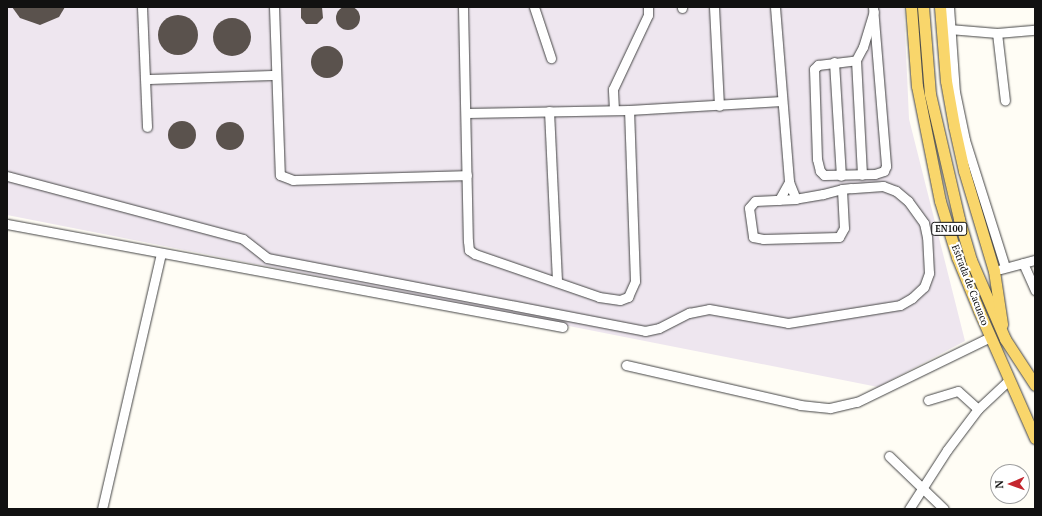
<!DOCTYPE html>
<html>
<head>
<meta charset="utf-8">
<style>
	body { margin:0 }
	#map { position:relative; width:1042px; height:516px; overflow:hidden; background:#fffdf5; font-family:"PT Serif",serif }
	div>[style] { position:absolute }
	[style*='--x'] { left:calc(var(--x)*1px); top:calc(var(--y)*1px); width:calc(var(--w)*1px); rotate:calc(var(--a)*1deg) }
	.industrial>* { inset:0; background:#eee6ef }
	.building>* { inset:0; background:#5a524d }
	.round { border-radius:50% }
	.roads { filter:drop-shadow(0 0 1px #444) drop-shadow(0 0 1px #444) }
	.minor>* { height:9px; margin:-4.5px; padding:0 4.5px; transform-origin:4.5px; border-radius:4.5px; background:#fff }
	.major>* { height:11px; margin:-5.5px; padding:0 5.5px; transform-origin:5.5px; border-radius:5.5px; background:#f9d66b }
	span { translate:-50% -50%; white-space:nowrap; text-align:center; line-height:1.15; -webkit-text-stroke:4px #fff; paint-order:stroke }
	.shield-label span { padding:1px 3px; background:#fff; border:1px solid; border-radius:3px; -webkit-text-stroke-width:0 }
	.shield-label { font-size:9px; color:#111; font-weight:700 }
	.street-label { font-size:10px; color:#111 }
	.frame { position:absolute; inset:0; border:8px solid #111; pointer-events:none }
	.north { position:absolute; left:990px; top:464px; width:40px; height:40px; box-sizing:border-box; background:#fff; border:1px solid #a0a0a0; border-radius:50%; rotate:268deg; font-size:11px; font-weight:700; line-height:16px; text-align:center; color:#111 }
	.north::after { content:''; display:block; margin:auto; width:14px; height:18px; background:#c4262e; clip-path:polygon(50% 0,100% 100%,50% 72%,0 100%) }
</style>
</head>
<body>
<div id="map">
	<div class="industrial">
		<div style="clip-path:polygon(7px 7px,904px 7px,909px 119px,965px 341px,878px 387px,7px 215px)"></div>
	</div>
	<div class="building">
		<div class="round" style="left:336px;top:6px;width:24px;height:24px"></div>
		<div style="clip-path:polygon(12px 7px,65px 7px,59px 17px,40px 25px,20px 18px)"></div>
		<div style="clip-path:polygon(301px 7px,322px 7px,323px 18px,317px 24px,306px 24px,301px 18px)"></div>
		<div class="round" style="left:158px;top:15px;width:40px;height:40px"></div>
		<div class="round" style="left:213px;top:18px;width:38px;height:38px"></div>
		<div class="round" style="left:311px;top:46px;width:32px;height:32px"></div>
		<div class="round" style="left:168px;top:121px;width:28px;height:28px"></div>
		<div class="round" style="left:216px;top:122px;width:28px;height:28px"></div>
	</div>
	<div class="roads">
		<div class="minor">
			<div style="--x:142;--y:7;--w:120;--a:87.6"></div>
			<div style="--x:274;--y:7;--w:168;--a:88"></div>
			<div style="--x:280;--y:175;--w:14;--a:21"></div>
			<div style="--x:293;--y:180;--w:174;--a:-1.6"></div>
			<div style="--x:463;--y:7;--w:234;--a:88.8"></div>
			<div style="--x:468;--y:241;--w:9;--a:84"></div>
			<div style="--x:469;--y:250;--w:7;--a:34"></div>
			<div style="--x:475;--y:254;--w:131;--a:19.1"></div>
			<div style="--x:599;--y:297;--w:21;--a:8"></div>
			<div style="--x:620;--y:300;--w:9;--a:-21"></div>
			<div style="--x:628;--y:297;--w:17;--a:-66"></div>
			<div style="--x:635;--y:281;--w:171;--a:-92"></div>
			<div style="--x:534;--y:7;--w:54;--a:71.6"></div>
			<div style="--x:682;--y:7;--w:1;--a:90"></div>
			<div style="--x:714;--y:7;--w:99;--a:87.1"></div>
			<div style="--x:775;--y:7;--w:176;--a:85.4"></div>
			<div style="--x:789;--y:182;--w:18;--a:68"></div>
			<div style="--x:873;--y:7;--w:160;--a:85.3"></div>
			<div style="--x:886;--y:166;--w:5;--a:112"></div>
			<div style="--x:884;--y:171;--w:9;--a:162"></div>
			<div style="--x:875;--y:174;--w:51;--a:178.9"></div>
			<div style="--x:824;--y:175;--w:6;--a:-135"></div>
			<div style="--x:820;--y:171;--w:12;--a:-104"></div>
			<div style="--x:817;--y:159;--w:90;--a:-91.9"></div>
			<div style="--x:814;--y:69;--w:6;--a:-45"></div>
			<div style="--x:818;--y:65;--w:38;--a:-7"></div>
			<div style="--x:856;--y:60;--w:15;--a:-62"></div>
			<div style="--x:863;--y:47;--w:37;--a:-73"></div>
			<div style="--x:949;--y:7;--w:85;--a:86"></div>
			<div style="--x:955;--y:92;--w:49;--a:78.2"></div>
			<div style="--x:965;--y:140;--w:133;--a:72.5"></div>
			<div style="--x:949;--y:29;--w:48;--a:4.8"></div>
			<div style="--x:997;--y:33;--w:38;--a:-5"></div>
			<div style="--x:997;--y:33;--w:68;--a:83.3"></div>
			<div style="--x:856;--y:60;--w:115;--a:87"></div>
			<div style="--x:834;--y:62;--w:114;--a:86.5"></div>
			<div style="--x:146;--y:79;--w:129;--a:-1.8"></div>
			<div style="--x:614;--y:110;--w:21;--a:-93"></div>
			<div style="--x:613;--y:89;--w:82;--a:-64.7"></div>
			<div style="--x:648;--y:15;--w:8;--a:-90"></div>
			<div style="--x:549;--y:111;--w:171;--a:87.3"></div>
			<div style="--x:467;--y:113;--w:162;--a:-1.1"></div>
			<div style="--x:629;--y:110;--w:153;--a:-3.4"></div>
			<div style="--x:7;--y:176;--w:244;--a:14.9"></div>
			<div style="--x:243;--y:239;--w:31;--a:38"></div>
			<div style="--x:267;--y:258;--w:385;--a:10.9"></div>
			<div style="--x:645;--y:331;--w:14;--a:-12"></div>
			<div style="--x:659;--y:328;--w:34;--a:-27"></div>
			<div style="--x:689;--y:313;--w:20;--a:-11"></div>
			<div style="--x:709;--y:309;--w:80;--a:10"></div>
			<div style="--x:788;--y:323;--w:113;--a:-9.1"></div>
			<div style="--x:900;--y:305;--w:14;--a:-30"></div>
			<div style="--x:912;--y:298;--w:16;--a:-43"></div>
			<div style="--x:924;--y:287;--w:15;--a:-70"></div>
			<div style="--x:929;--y:273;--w:36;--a:-93"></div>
			<div style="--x:927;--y:237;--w:14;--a:-102"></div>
			<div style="--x:924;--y:223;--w:27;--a:-126"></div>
			<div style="--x:908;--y:201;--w:16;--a:-140"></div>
			<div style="--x:896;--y:191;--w:14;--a:-159"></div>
			<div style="--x:883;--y:186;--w:32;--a:176"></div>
			<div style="--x:851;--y:188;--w:9;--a:174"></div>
			<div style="--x:842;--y:189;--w:20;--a:165"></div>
			<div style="--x:823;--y:194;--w:27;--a:170"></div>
			<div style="--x:796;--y:199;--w:41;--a:177.2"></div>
			<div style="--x:755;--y:201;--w:9;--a:131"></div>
			<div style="--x:749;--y:208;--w:29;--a:82"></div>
			<div style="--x:753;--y:237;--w:10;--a:11"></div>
			<div style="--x:763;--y:239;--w:76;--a:-1.5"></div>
			<div style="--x:839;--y:237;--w:10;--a:-61"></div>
			<div style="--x:844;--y:228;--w:39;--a:-93"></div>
			<div style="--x:779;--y:200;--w:21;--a:-61"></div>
			<div style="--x:7;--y:224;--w:565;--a:10.5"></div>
			<div style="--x:1023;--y:263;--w:30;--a:66"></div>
			<div style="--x:1001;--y:269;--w:35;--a:-15"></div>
			<div style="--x:626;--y:365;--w:179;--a:12.9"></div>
			<div style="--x:800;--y:405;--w:30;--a:6"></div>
			<div style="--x:830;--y:408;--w:28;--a:-13"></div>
			<div style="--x:857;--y:402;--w:148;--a:-26"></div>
			<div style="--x:928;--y:400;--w:31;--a:-17"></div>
			<div style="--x:958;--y:391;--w:27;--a:42"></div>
			<div style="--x:889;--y:456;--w:76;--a:43.9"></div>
			<div style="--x:102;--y:509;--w:262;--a:-77"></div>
			<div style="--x:909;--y:509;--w:70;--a:-57.2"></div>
			<div style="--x:947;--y:450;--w:51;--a:-52.9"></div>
			<div style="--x:978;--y:409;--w:42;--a:-43.1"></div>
		</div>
		<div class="major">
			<div style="--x:911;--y:7;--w:79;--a:85.7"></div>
			<div style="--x:917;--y:86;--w:117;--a:78.7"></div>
			<div style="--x:940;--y:201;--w:59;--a:73.1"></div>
			<div style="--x:957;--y:257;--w:58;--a:67.8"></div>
			<div style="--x:979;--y:311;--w:139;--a:66.2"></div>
			<div style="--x:923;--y:7;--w:87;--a:85.4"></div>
			<div style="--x:930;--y:94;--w:128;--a:76.9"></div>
			<div style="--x:959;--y:219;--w:43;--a:73.7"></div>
			<div style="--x:971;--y:260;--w:86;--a:66.7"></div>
			<div style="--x:1005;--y:339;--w:55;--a:56.9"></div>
			<div style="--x:940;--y:7;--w:74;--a:85.4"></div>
			<div style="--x:946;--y:81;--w:46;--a:79.9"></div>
			<div style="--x:954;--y:126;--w:46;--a:77.5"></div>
			<div style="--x:964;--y:171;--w:104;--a:73.3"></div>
			<div style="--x:994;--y:271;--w:54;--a:81.4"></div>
		</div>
	</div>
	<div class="shield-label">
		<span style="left:949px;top:229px">EN100</span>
	</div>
	<div class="street-label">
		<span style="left:970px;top:285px;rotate:69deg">Estrada de Cacuaco</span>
	</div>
	<div class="frame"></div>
	<div class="north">N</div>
</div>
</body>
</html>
